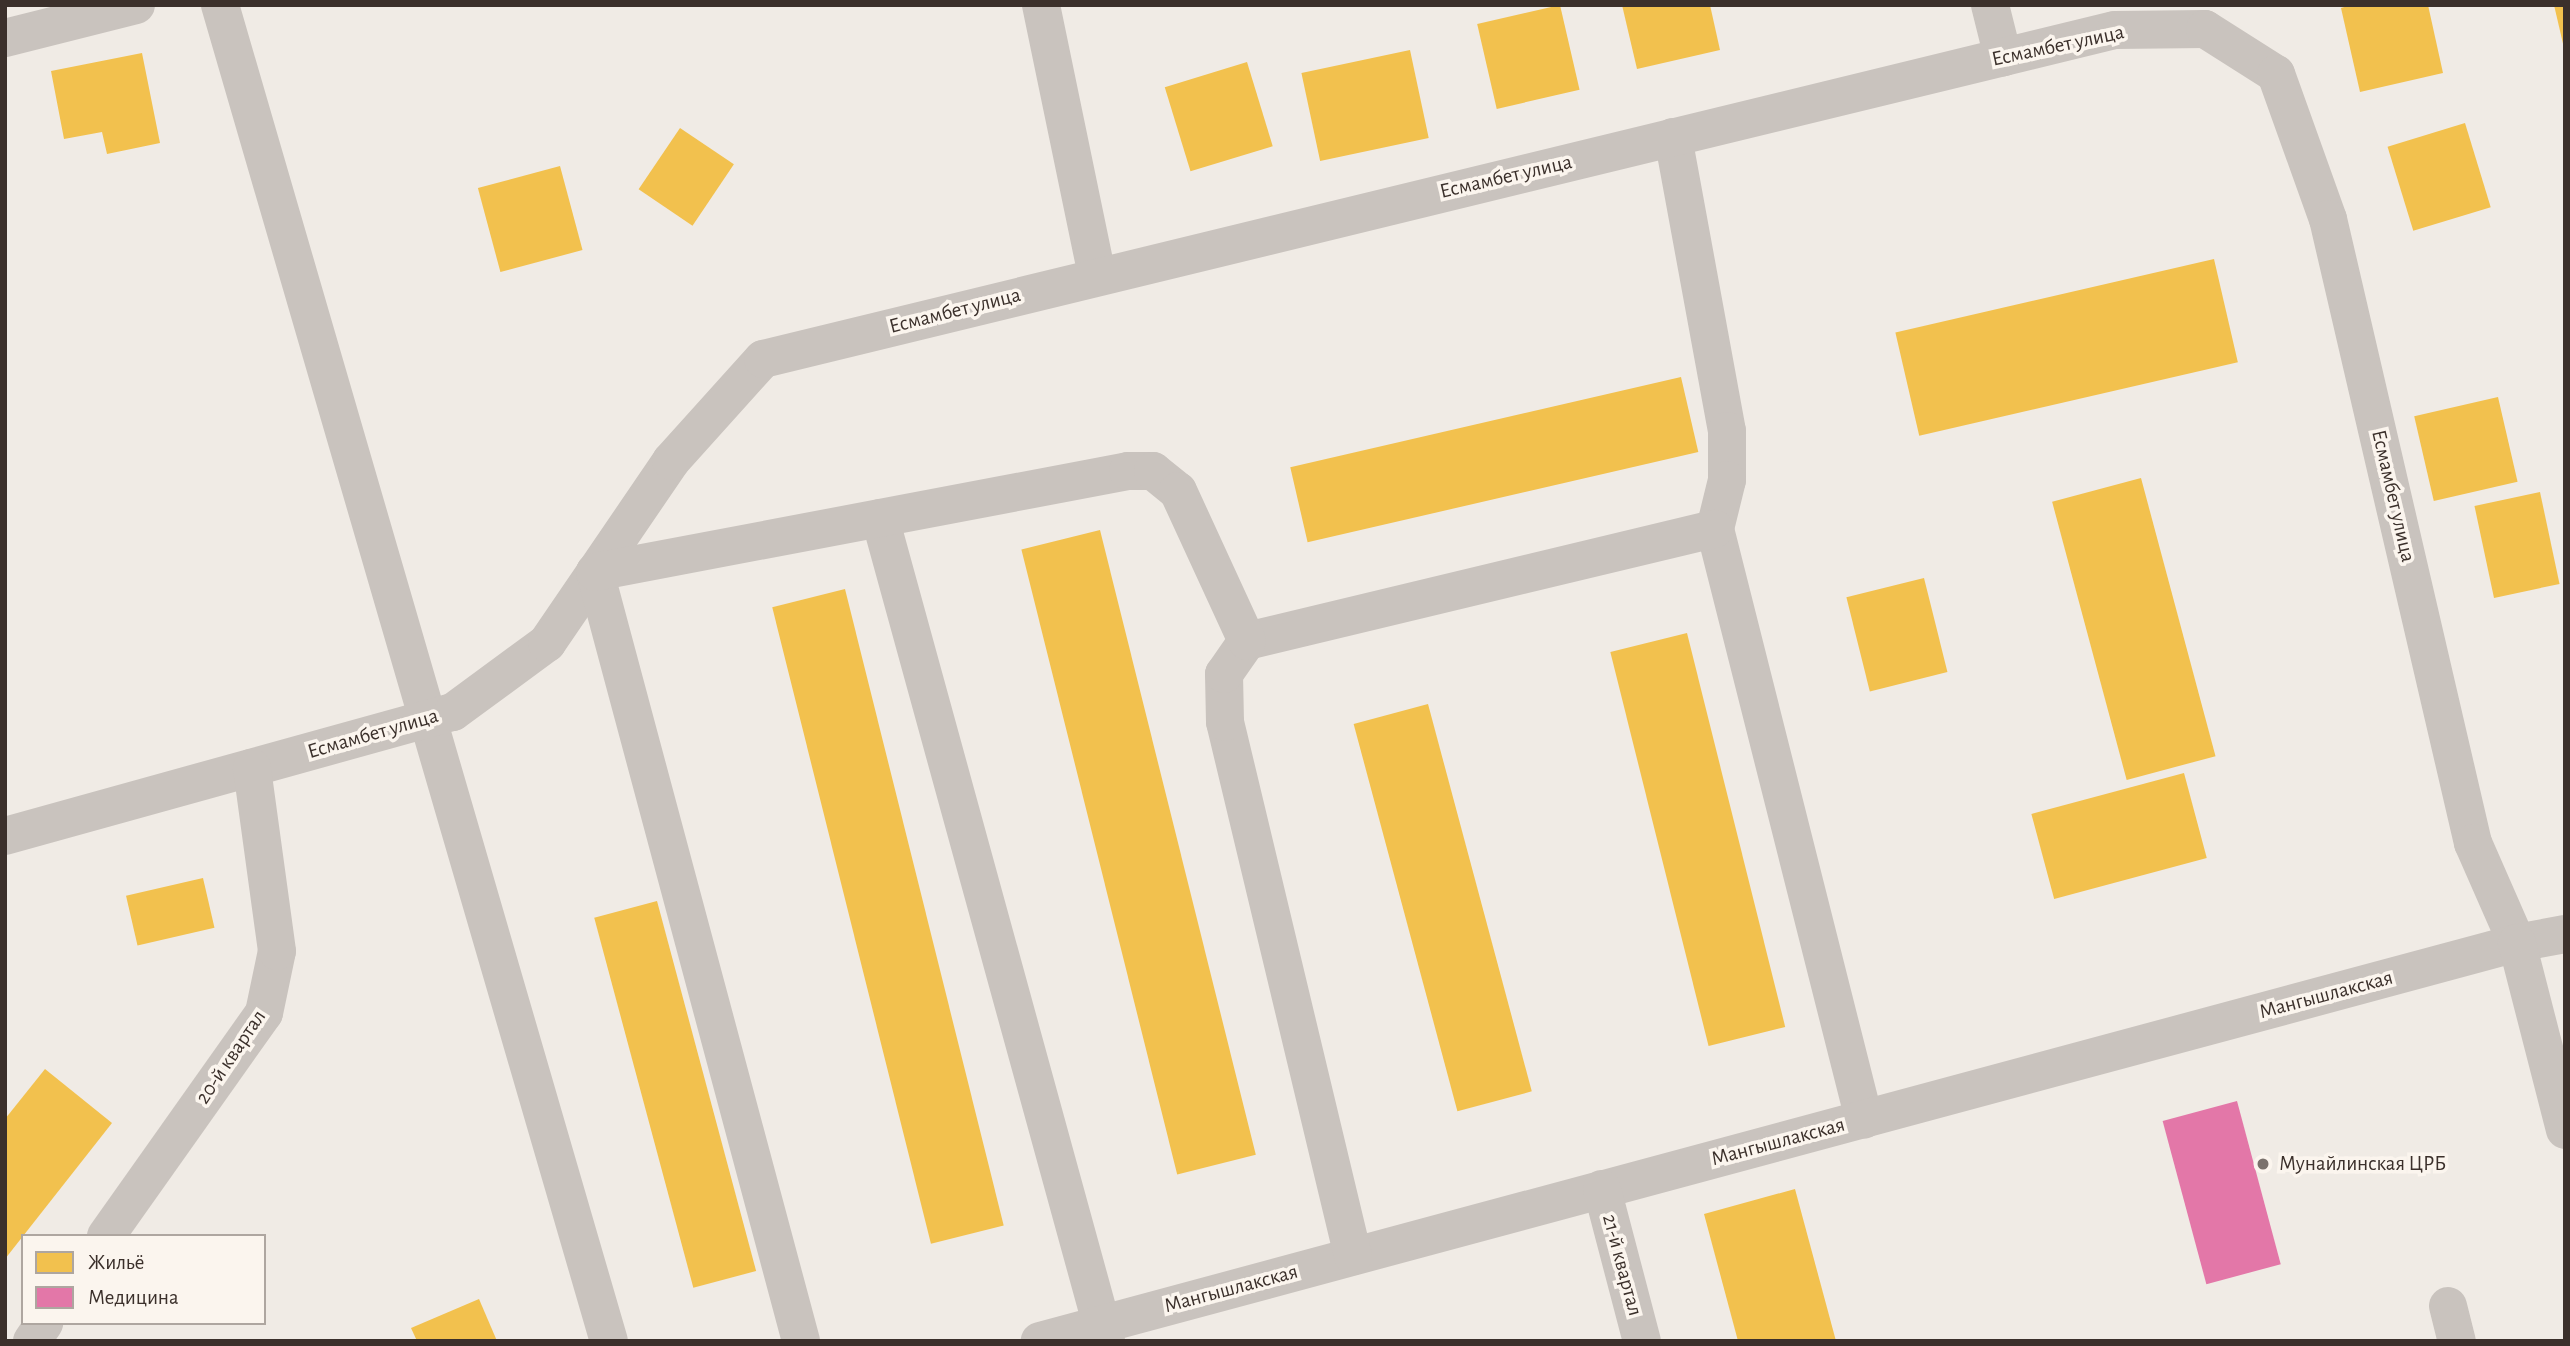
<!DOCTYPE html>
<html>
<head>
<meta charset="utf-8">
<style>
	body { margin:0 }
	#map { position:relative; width:2570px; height:1346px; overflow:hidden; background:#f0ebe5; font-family:"Alegreya Sans",sans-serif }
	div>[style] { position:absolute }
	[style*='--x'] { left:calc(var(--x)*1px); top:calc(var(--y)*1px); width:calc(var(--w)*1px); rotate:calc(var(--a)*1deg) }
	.homes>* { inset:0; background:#f2c14e; transform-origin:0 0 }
	.health>* { inset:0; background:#e377a8; transform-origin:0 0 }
	.minor>* { height:38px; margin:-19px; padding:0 19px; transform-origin:19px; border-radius:19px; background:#c9c3be }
	.dots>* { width:19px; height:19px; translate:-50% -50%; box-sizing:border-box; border:4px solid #fbf5ee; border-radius:50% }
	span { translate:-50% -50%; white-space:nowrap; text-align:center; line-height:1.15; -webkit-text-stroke:7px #fbf5ee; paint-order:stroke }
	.street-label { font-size:21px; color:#3b302b }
	.poi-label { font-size:21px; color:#3b302b }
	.left { translate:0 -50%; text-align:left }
	.frame { position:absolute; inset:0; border:7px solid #3b302b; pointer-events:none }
	.legend { position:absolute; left:21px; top:1234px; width:245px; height:91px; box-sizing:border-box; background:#fbf5ee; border:2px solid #aea6a0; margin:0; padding:9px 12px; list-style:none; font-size:21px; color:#3b302b }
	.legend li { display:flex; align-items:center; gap:14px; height:35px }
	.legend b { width:35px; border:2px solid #aea6a0 }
</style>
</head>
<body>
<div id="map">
	<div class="homes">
		<div style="left:1560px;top:5px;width:87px;height:85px;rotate:77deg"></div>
		<div style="clip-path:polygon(1622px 5px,1710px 5px,1720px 50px,1637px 69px)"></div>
		<div style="clip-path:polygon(2351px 5px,2428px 5px,2443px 73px,2360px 92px,2341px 8px)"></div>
		<div style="clip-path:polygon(2554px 5px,2565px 5px,2565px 48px,2564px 48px)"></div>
		<div style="left:1410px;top:50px;width:90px;height:111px;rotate:78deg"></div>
		<div style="clip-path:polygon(142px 53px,160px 143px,107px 154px,102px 132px,64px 139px,51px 71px)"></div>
		<div style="left:1247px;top:62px;width:88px;height:86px;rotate:73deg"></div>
		<div style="left:2465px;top:123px;width:88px;height:81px;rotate:73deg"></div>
		<div style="left:680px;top:128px;width:65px;height:74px;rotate:34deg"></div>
		<div style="left:560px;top:166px;width:87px;height:85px;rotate:75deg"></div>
		<div style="left:2214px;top:259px;width:106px;height:327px;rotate:77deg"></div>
		<div style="left:1681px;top:377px;width:77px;height:401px;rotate:77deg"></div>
		<div style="left:2498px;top:397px;width:87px;height:86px;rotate:77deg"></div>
		<div style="left:2141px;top:478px;width:288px;height:92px;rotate:75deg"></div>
		<div style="left:2540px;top:492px;width:94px;height:67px;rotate:78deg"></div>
		<div style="left:1100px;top:530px;width:644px;height:81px;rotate:76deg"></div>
		<div style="left:1924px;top:578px;width:97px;height:80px;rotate:76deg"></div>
		<div style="left:845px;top:589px;width:656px;height:75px;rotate:76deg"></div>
		<div style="left:1687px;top:633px;width:406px;height:79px;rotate:76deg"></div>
		<div style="left:1428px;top:704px;width:401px;height:77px;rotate:75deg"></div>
		<div style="left:2184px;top:773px;width:88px;height:158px;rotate:75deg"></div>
		<div style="left:203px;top:878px;width:51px;height:79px;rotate:77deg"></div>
		<div style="left:657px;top:901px;width:383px;height:65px;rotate:75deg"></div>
		<div style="clip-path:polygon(45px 1069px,112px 1123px,5px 1259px,5px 1119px)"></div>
		<div style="clip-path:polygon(1795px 1189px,1836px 1341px,1738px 1341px,1704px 1214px)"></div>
		<div style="clip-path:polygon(479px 1299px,497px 1341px,417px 1341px,411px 1328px)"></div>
	</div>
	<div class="health">
		<div style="left:2237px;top:1101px;width:169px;height:77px;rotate:75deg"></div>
	</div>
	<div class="minor">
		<div style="--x:220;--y:5;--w:1391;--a:73.77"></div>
		<div style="--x:1041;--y:5;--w:277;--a:78.3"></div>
		<div style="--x:1990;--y:5;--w:54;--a:76"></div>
		<div style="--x:5;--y:38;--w:135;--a:-14.1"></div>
		<div style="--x:1673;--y:137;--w:299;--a:79.6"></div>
		<div style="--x:1727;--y:431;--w:49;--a:90"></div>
		<div style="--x:1727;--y:480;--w:50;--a:103.8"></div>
		<div style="--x:1715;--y:529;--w:609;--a:75.83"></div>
		<div style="--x:880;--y:518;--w:853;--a:74.64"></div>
		<div style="--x:5;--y:836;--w:465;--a:-15.5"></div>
		<div style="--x:453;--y:712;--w:117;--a:-36.3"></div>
		<div style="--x:547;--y:643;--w:220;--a:-55.7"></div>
		<div style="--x:671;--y:461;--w:137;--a:-48"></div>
		<div style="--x:763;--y:359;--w:1391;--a:-13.68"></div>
		<div style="--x:2115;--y:30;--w:90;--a:-0.6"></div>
		<div style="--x:2205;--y:29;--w:84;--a:32.4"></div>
		<div style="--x:2276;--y:74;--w:154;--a:70.3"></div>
		<div style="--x:2328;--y:219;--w:641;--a:76.92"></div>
		<div style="--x:2473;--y:843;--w:109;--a:66.3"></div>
		<div style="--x:2517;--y:943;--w:1530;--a:164.92"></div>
		<div style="--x:2565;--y:934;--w:49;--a:169.4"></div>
		<div style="--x:2517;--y:943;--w:193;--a:75.6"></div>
		<div style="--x:1602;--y:1189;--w:157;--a:75.3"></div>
		<div style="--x:106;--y:1236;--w:273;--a:-54.7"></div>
		<div style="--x:264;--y:1013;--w:63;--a:-78.2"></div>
		<div style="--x:277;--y:951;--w:185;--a:-97.8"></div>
		<div style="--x:1353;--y:1256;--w:549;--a:-103.48"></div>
		<div style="--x:1225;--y:722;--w:48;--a:-91.2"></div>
		<div style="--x:1224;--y:674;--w:40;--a:-55.1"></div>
		<div style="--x:1247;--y:641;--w:481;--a:-13.5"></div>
		<div style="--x:2448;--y:1306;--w:36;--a:76"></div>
		<div style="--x:32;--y:1341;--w:22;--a:-56"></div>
		<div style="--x:801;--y:1341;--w:796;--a:-105"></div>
		<div style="--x:595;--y:572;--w:542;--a:-10.73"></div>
		<div style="--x:1128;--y:471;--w:25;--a:0"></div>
		<div style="--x:1153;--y:471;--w:32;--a:39"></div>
		<div style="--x:1178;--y:491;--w:165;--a:65.3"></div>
	</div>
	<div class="dots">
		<div style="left:2263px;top:1164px;background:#7a716c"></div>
	</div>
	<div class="street-label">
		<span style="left:2058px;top:46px;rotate:-12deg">Есмамбет улица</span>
		<span style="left:1506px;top:177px;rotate:-13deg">Есмамбет улица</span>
		<span style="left:955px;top:311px;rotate:-14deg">Есмамбет улица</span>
		<span style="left:2393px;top:496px;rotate:77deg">Есмамбет улица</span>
		<span style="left:373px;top:734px;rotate:-16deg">Есмамбет улица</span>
		<span style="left:2326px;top:995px;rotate:-15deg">Мангышлакская</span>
		<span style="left:231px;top:1057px;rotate:-56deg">20-й квартал</span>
		<span style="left:1778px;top:1142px;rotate:-15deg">Мангышлакская</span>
		<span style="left:1622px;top:1265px;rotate:75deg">21-й квартал</span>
		<span style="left:1231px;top:1289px;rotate:-15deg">Мангышлакская</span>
	</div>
	<div class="poi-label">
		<span class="left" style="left:2279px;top:1164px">Мунайлинская ЦРБ</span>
	</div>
	<div class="frame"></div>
	<ul class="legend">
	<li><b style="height:19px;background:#f2c14e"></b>Жильё</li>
	<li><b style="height:19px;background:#e377a8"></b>Медицина</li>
	</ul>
</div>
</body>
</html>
